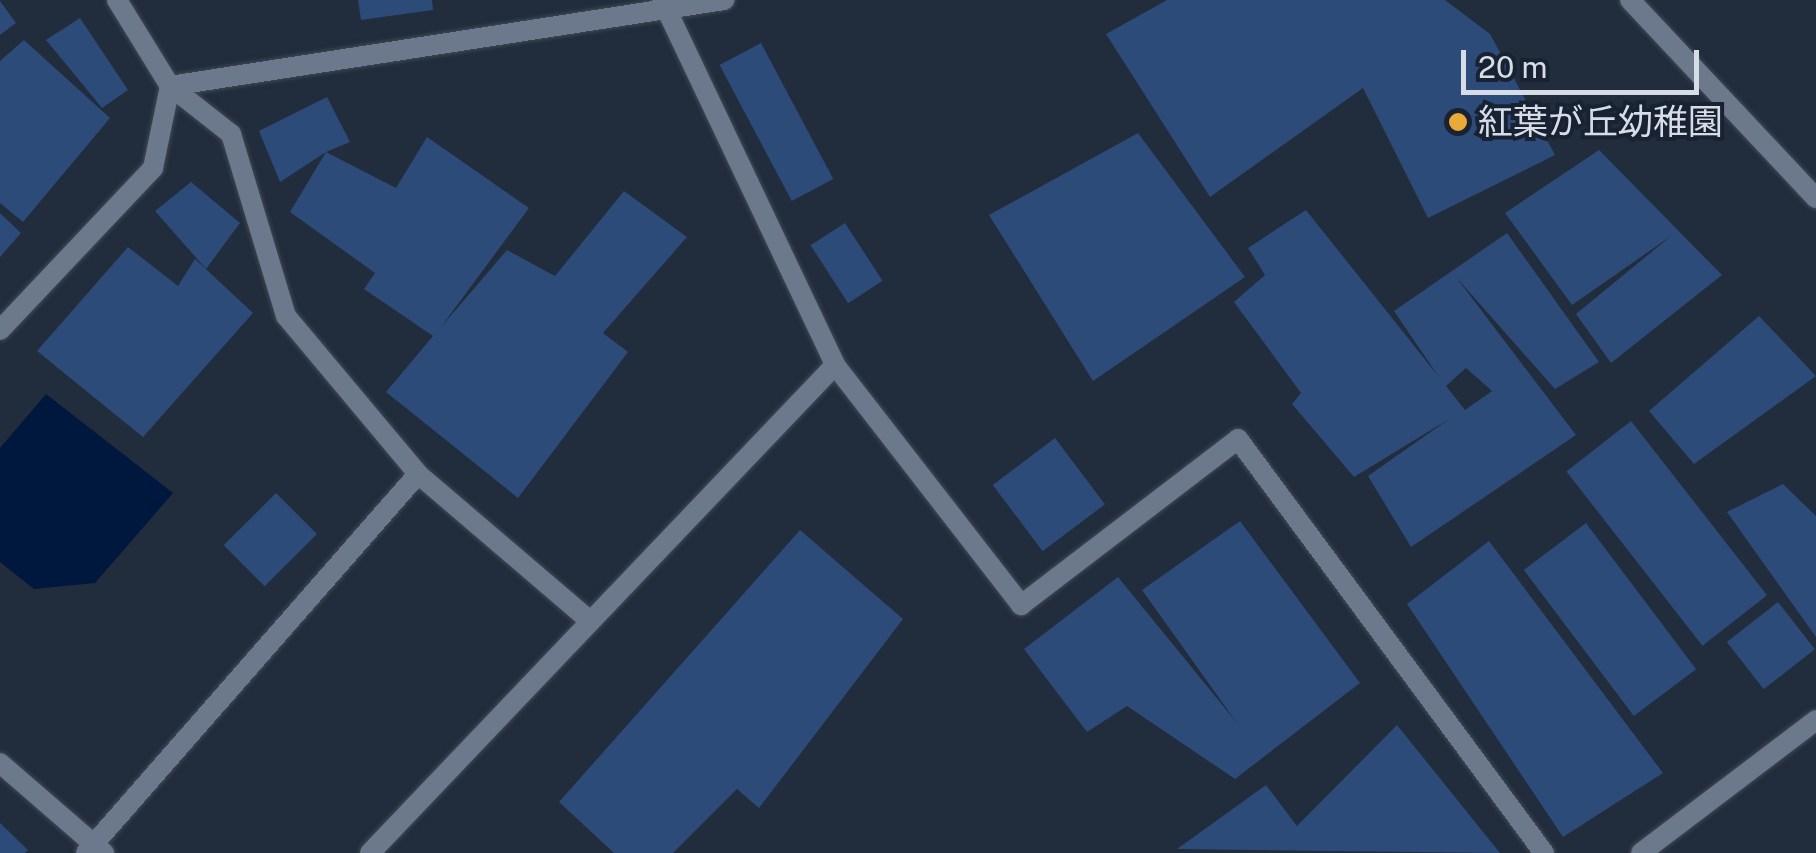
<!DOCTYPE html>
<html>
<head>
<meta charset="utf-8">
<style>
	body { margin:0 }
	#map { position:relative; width:1816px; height:853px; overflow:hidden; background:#212c3c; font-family:"Public Sans","Noto Sans JP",sans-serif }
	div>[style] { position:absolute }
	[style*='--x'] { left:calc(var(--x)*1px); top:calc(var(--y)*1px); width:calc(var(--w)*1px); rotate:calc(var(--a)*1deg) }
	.water>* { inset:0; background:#00173e }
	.building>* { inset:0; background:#2d4b78; transform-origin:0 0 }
	.roads { filter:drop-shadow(0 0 2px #3f4856) drop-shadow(0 0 2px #3f4856) }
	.minor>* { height:20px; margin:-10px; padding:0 10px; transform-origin:10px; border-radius:10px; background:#6c788b }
	.tertiary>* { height:20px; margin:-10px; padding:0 10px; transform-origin:10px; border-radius:10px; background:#6c788b }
	.dots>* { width:28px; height:28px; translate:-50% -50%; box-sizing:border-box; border:5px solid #182232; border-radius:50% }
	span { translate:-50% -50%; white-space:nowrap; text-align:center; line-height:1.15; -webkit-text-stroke:8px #182232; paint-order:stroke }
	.poi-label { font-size:35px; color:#d6dde7 }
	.left { translate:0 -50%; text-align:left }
	.scale { position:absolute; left:1461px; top:50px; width:238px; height:45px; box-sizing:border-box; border:5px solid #d6dde7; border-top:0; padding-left:12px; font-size:30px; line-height:35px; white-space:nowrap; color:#d6dde7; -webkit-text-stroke:8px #182232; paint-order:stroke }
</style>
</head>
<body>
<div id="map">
	<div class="water">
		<div style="clip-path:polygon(46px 394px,173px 493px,95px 583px,34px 589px,0 562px,0 448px)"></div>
	</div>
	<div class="building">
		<div style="clip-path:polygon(358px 0,432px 0,433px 10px,361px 20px)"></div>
		<div style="clip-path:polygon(1167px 0,1445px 0,1490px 34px,1555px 155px,1428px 218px,1363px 88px,1210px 197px,1106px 34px)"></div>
		<div style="clip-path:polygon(0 1px,16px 23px,0 35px)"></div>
		<div style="clip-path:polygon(80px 18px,128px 90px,102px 108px,46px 40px)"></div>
		<div style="clip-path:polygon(24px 40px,110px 118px,23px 222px,0 203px,0 61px)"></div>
		<div style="left:761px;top:43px;width:154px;height:47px;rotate:62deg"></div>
		<div style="clip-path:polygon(327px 97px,350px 142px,326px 152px,396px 188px,427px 137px,529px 208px,441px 327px,507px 250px,555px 276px,624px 191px,687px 237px,603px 333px,628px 352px,518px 498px,386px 392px,433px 336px,364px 289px,375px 273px,290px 212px,326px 152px,280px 182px,259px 131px)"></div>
		<div style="clip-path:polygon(1138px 133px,1245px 277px,1093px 381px,989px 215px)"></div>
		<div style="clip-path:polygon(1599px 150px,1722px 275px,1611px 363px,1576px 314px,1671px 236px,1572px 305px,1505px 213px)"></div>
		<div style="clip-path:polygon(191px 182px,240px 223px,206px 269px,155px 211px)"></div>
		<div style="clip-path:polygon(evenodd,1306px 210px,1439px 377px,1394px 311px,1507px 233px,1599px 362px,1555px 389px,1456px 277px,1576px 435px,1411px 547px,1368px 476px,1449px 419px,1354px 477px,1292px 404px,1301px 393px,1234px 302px,1265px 275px,1248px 248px,1306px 210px,1466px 368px,1492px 391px,1465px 410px,1446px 386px,1466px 368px)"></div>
		<div style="clip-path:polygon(0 213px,21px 233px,0 257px)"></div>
		<div style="left:845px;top:223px;width:69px;height:41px;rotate:57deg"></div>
		<div style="clip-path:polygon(128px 247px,178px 286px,195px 259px,253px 313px,143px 437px,37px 351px)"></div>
		<div style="clip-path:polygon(1759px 316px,1816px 376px,1694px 464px,1649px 411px)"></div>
		<div style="left:1631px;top:421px;width:221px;height:82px;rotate:52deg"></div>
		<div style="left:1055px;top:438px;width:83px;height:78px;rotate:53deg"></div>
		<div style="clip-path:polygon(1783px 484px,1816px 516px,1816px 637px,1727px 512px)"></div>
		<div style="left:276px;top:493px;width:58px;height:74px;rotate:45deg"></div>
		<div style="clip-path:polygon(1240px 521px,1360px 683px,1235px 779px,1127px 706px,1087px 732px,1024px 649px,1118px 577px,1237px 723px,1142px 590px)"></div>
		<div style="left:1586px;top:523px;width:183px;height:78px;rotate:53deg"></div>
		<div style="clip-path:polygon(800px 530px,903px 619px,759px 808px,737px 789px,673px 853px,614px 853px,559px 802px)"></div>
		<div style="clip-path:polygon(1489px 541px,1663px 773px,1563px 837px,1407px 604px)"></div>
		<div style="left:1778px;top:602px;width:60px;height:65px;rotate:52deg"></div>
		<div style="clip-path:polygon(1397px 725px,1500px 853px,1177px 849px,1266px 785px,1297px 826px)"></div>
		<div style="clip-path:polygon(0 823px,28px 850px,25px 853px,0 853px)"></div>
	</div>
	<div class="roads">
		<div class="minor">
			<div style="--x:117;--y:0;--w:101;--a:58.4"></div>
			<div style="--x:170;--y:86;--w:78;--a:38.2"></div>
			<div style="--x:231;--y:134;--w:190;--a:73.2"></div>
			<div style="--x:286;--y:316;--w:206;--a:50.1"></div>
			<div style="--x:662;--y:0;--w:404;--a:64.6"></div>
			<div style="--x:835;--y:365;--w:304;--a:52.2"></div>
			<div style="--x:1021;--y:605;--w:273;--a:-37.4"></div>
			<div style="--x:1238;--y:439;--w:515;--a:53.53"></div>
			<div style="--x:170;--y:86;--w:561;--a:-8.82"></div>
			<div style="--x:0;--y:330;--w:223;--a:-46.6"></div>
			<div style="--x:153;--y:168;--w:84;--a:-78.3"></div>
			<div style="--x:0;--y:763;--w:138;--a:40.9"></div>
			<div style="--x:86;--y:853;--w:504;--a:-48.78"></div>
			<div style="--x:418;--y:474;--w:226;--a:40.5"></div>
			<div style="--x:370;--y:853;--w:674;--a:-46.38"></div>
		</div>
		<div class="tertiary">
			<div style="--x:1630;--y:0;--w:272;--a:46.8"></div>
			<div style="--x:1641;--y:853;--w:220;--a:-37.2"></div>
		</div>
	</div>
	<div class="dots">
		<div style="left:1458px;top:122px;background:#eaaa38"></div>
	</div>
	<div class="poi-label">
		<span class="left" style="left:1478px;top:122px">紅葉が丘幼稚園</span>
	</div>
	<div class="scale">20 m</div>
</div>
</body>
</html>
